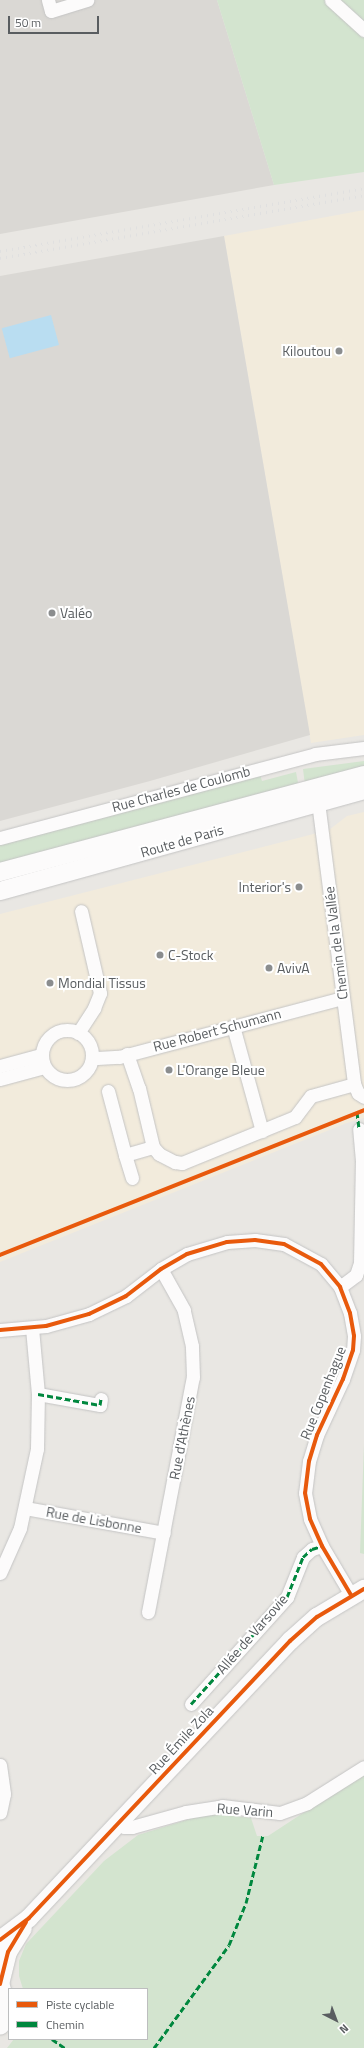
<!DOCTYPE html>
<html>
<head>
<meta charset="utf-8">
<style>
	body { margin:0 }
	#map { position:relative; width:364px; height:2048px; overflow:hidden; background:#e9e7e3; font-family:"Titillium Web",sans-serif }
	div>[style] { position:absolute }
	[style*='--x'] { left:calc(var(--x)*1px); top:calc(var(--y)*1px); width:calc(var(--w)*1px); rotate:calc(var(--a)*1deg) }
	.commercial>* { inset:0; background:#f2ebdc }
	.industrial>* { inset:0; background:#dad8d4 }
	.green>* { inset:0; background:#d3e4cf }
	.water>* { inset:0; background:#b9ddf1; transform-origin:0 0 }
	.roads { filter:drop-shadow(0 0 1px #c4c4c4) drop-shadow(0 0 1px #c4c4c4) }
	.minor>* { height:13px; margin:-6.5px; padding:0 6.5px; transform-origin:6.5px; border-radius:6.5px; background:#fcfbfb }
	.minor>.ring { margin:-6.5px; padding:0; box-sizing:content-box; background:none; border:13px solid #fcfbfb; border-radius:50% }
	.secondary>* { height:18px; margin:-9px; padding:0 9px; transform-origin:9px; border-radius:9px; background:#fcfbfb }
	.rail>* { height:3px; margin-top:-1.5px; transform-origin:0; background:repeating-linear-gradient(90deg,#e0e0e0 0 1px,transparent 0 6px) }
	.quiet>* { height:3px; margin-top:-1.5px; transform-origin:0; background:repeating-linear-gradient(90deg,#00873e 0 6px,transparent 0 9px) }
	.cycleway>* { height:4px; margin:-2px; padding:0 2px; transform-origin:2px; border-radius:2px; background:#e8590c }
	.dots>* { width:11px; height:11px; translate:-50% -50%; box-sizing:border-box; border:2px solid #fff; border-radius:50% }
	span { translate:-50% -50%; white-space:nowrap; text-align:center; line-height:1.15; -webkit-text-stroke:4px #fff; paint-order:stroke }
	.poi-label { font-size:14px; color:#595d60 }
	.right { translate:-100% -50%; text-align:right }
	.left { translate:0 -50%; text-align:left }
	.street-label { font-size:14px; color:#595d60 }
	.legend { position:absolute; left:8px; top:1988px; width:140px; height:52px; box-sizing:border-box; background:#fff; border:1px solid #bdbebf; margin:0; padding:5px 7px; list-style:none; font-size:12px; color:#595d60 }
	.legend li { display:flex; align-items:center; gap:8px; height:20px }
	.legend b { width:20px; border:1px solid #bdbebf }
	.north { position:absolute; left:316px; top:2000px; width:40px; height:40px; -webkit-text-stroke:3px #fff; paint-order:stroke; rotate:138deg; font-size:11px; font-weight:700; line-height:16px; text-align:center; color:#595d60 }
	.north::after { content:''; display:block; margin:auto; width:14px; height:18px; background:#595d60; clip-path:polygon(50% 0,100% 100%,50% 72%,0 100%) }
	.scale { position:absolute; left:8px; top:16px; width:91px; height:18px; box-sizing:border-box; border:2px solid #595d60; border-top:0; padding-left:5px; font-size:12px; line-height:14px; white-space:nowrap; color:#595d60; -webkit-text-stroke:3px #fff; paint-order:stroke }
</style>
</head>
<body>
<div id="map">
	<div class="commercial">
		<div style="clip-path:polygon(364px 210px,364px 735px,311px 743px,224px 236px)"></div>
		<div style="clip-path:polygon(364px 812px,364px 1118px,347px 1123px,0 1262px,0 914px,329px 830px,347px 816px)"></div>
	</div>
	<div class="industrial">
		<div style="clip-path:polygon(0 0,217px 0,274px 185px,0 234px)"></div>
		<div style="clip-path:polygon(224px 236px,310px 735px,150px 781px,0 821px,0 276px)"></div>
	</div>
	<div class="green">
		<div style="clip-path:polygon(217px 0,364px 0,364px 172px,274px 185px)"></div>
		<div style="clip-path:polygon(364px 761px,364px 769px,305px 785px,303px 769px)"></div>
		<div style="clip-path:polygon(296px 772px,299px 788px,0 863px,0 844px,260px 774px,262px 781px)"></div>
		<div style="clip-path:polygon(364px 1444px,364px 1554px,360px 1553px)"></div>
		<div style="clip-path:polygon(364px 1773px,364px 2048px,7px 2048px,14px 2039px,147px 2039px,147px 1989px,23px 1989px,19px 1976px,19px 1961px,26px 1944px,104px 1861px,138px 1835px,196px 1817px,215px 1814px,251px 1818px,257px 1836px,268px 1836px)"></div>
	</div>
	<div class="water">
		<div style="left:51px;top:315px;width:31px;height:51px;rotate:75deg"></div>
	</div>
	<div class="roads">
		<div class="minor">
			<div style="--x:48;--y:0;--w:11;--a:75"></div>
			<div style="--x:51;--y:11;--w:38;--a:-17"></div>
			<div style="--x:331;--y:0;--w:45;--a:42.3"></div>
			<div style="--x:321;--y:795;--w:8;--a:113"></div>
			<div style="--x:318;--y:802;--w:284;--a:82.7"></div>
			<div style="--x:354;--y:1084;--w:10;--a:66"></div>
			<div style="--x:358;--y:1093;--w:7;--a:34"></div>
			<div style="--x:0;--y:838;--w:326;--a:-14.9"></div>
			<div style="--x:315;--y:754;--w:49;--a:-7"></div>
			<div style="--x:233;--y:1026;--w:109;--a:74.6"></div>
			<div class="ring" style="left:42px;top:1030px;width:37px;height:37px"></div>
			<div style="--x:78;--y:1033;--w:30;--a:-57"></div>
			<div style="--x:94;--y:1008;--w:16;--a:-68"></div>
			<div style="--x:100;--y:993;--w:84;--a:-103"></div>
			<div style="--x:127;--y:1054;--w:36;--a:71"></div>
			<div style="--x:139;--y:1088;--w:61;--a:76.7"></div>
			<div style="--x:153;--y:1147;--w:9;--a:49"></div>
			<div style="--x:159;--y:1154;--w:18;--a:27"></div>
			<div style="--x:175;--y:1162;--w:7;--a:8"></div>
			<div style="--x:182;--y:1163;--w:122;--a:-22.2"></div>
			<div style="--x:295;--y:1117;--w:26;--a:-53"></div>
			<div style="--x:311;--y:1096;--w:45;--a:-15.6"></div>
			<div style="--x:92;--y:1056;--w:5;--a:22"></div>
			<div style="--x:97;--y:1058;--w:22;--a:-3"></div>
			<div style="--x:119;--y:1057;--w:231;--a:-14.8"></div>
			<div style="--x:0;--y:1066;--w:42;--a:-15"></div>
			<div style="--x:0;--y:1079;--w:46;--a:-15.3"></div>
			<div style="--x:108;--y:1091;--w:66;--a:75.1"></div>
			<div style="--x:125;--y:1155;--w:29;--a:-16"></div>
			<div style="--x:125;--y:1155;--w:24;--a:73"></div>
			<div style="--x:340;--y:1287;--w:20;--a:-37"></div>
			<div style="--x:356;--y:1275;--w:13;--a:-72"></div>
			<div style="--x:360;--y:1263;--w:102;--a:-88.9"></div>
			<div style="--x:362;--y:1161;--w:32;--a:-95"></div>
			<div style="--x:0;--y:1330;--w:46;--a:-5"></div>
			<div style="--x:46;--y:1326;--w:45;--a:-15.6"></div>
			<div style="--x:89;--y:1314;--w:41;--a:-25.9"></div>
			<div style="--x:126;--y:1296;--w:44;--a:-37.6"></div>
			<div style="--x:161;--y:1269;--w:30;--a:-30"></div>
			<div style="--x:187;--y:1254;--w:42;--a:-16.7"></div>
			<div style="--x:227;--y:1242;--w:28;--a:-4"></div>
			<div style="--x:255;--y:1240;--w:29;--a:8"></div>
			<div style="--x:284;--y:1244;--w:42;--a:28.4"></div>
			<div style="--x:321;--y:1264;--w:30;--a:50"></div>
			<div style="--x:340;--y:1287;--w:28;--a:69"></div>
			<div style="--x:350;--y:1313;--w:23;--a:80"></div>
			<div style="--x:354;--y:1336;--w:14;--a:94"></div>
			<div style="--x:353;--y:1350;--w:31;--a:109"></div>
			<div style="--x:343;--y:1379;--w:62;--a:114.9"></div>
			<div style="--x:317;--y:1435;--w:27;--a:107"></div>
			<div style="--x:309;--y:1461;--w:32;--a:97"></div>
			<div style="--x:305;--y:1493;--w:26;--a:79"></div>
			<div style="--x:310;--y:1519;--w:30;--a:66"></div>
			<div style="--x:322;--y:1546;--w:57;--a:59.4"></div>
			<div style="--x:38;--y:1394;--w:63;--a:10.1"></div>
			<div style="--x:100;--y:1405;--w:6;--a:-81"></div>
			<div style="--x:25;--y:1508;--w:141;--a:10.2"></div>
			<div style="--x:0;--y:1573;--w:49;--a:-66"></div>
			<div style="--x:20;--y:1528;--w:81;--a:-77.9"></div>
			<div style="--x:37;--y:1449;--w:55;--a:-89"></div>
			<div style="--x:38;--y:1394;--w:66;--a:-95.2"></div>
			<div style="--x:148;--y:1612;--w:239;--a:-79.2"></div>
			<div style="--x:193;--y:1377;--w:31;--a:-92"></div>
			<div style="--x:192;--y:1346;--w:37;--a:-103"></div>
			<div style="--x:184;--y:1310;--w:47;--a:-119.3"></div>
			<div style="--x:191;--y:1704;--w:144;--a:-48.1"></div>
			<div style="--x:287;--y:1597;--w:43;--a:-68.2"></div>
			<div style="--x:303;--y:1557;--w:12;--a:-42"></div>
			<div style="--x:312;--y:1549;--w:10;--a:-17"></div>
			<div style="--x:0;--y:1765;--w:29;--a:82"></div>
			<div style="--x:4;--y:1794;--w:19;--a:102"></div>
			<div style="--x:118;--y:1823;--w:7;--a:34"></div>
			<div style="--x:124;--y:1827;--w:8;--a:0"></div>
			<div style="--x:132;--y:1827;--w:56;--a:-15.5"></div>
			<div style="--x:186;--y:1812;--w:36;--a:-9"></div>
			<div style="--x:222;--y:1806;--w:58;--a:6.9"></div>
			<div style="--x:280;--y:1813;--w:29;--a:-20"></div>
			<div style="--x:307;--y:1803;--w:67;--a:-32.3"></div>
		</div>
		<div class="secondary">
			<div style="--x:0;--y:872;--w:377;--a:-14.9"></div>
			<div style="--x:0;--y:891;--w:378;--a:-15.5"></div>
			<div style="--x:0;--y:1940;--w:36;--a:-37"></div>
			<div style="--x:29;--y:1918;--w:381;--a:-46.7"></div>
			<div style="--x:290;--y:1641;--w:36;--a:-42"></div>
			<div style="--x:317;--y:1617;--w:55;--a:-30.8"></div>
			<div style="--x:0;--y:1983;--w:19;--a:74"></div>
			<div style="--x:5;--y:2001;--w:25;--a:101"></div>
			<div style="--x:0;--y:1984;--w:33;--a:-76"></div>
			<div style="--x:8;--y:1952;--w:28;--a:-58"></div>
		</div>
	</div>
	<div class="rail">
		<div style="--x:0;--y:251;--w:369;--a:-9.8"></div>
		<div style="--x:0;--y:258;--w:369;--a:-9.8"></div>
	</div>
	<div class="quiet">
		<div style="--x:357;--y:1112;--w:17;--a:83"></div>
		<div style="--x:38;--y:1394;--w:63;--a:10.1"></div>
		<div style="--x:100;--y:1405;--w:6;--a:-81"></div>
		<div style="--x:191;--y:1704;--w:144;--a:-48.1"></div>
		<div style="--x:287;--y:1597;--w:43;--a:-68.2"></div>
		<div style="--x:303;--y:1557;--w:12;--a:-42"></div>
		<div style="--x:312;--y:1549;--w:10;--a:-17"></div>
		<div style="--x:52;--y:2039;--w:16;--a:35"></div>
		<div style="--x:154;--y:2048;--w:127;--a:-53.9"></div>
		<div style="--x:229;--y:1945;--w:45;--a:-68"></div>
		<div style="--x:246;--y:1903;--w:70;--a:-76"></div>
	</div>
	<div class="cycleway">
		<div style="--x:0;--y:1255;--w:392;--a:-21.7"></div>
		<div style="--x:0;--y:1330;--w:46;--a:-5"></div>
		<div style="--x:46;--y:1326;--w:45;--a:-15.6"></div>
		<div style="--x:89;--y:1314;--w:41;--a:-25.9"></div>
		<div style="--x:126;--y:1296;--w:44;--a:-37.6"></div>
		<div style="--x:161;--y:1269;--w:30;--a:-30"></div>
		<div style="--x:187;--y:1254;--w:42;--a:-16.7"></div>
		<div style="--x:227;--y:1242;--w:28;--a:-4"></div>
		<div style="--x:255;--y:1240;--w:29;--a:8"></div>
		<div style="--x:284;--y:1244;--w:42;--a:28.4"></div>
		<div style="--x:321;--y:1264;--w:30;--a:50"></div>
		<div style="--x:340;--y:1287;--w:28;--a:69"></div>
		<div style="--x:350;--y:1313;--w:23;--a:80"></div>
		<div style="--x:354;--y:1336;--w:14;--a:94"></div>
		<div style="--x:353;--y:1350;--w:31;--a:109"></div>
		<div style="--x:343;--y:1379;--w:62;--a:114.9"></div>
		<div style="--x:317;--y:1435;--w:27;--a:107"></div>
		<div style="--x:309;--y:1461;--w:32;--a:97"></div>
		<div style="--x:305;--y:1493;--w:26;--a:79"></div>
		<div style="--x:310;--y:1519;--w:30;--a:66"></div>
		<div style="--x:322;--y:1546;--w:57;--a:59.4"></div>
		<div style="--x:0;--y:1940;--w:36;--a:-37"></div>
		<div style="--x:29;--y:1918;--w:381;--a:-46.7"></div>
		<div style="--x:290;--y:1641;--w:36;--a:-42"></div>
		<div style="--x:317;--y:1617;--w:55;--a:-30.8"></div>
		<div style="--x:0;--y:1984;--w:33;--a:-76"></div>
		<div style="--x:8;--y:1952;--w:35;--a:-59"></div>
	</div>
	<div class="dots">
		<div style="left:339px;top:351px;background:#8b8d8e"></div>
		<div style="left:52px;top:613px;background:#8b8d8e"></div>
		<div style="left:299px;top:887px;background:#8b8d8e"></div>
		<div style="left:160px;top:955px;background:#8b8d8e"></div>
		<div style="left:269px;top:968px;background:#8b8d8e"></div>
		<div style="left:50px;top:983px;background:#8b8d8e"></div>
		<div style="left:169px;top:1070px;background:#8b8d8e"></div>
	</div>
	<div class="poi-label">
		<span class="right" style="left:331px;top:351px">Kiloutou</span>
		<span class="left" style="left:60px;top:613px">Valéo</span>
		<span class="right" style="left:291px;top:887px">Interior's</span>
		<span class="left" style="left:168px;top:955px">C-Stock</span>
		<span class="left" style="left:277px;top:968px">AvivA</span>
		<span class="left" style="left:58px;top:983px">Mondial Tissus</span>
		<span class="left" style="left:177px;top:1070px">L'Orange Bleue</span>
	</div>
	<div class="street-label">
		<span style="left:181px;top:789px;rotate:-15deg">Rue Charles de Coulomb</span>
		<span style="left:182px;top:841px;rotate:-16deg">Route de Paris</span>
		<span style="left:336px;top:943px;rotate:-97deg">Chemin de la Vallée</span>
		<span style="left:217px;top:1030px;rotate:-15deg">Rue Robert Schumann</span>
		<span style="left:323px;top:1393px;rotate:-68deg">Rue Copenhague</span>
		<span style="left:182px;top:1438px;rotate:-79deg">Rue d'Athènes</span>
		<span style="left:94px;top:1520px;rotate:10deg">Rue de Lisbonne</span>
		<span style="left:252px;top:1634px;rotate:-49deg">Allée de Varsovie</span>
		<span style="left:181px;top:1740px;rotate:-47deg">Rue Émile Zola</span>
		<span style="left:245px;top:1810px;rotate:4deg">Rue Varin</span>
	</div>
	<ul class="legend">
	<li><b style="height:5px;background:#e8590c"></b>Piste cyclable</li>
	<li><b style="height:5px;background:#00873e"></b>Chemin</li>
	</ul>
	<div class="north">N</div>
	<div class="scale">50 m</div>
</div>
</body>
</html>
